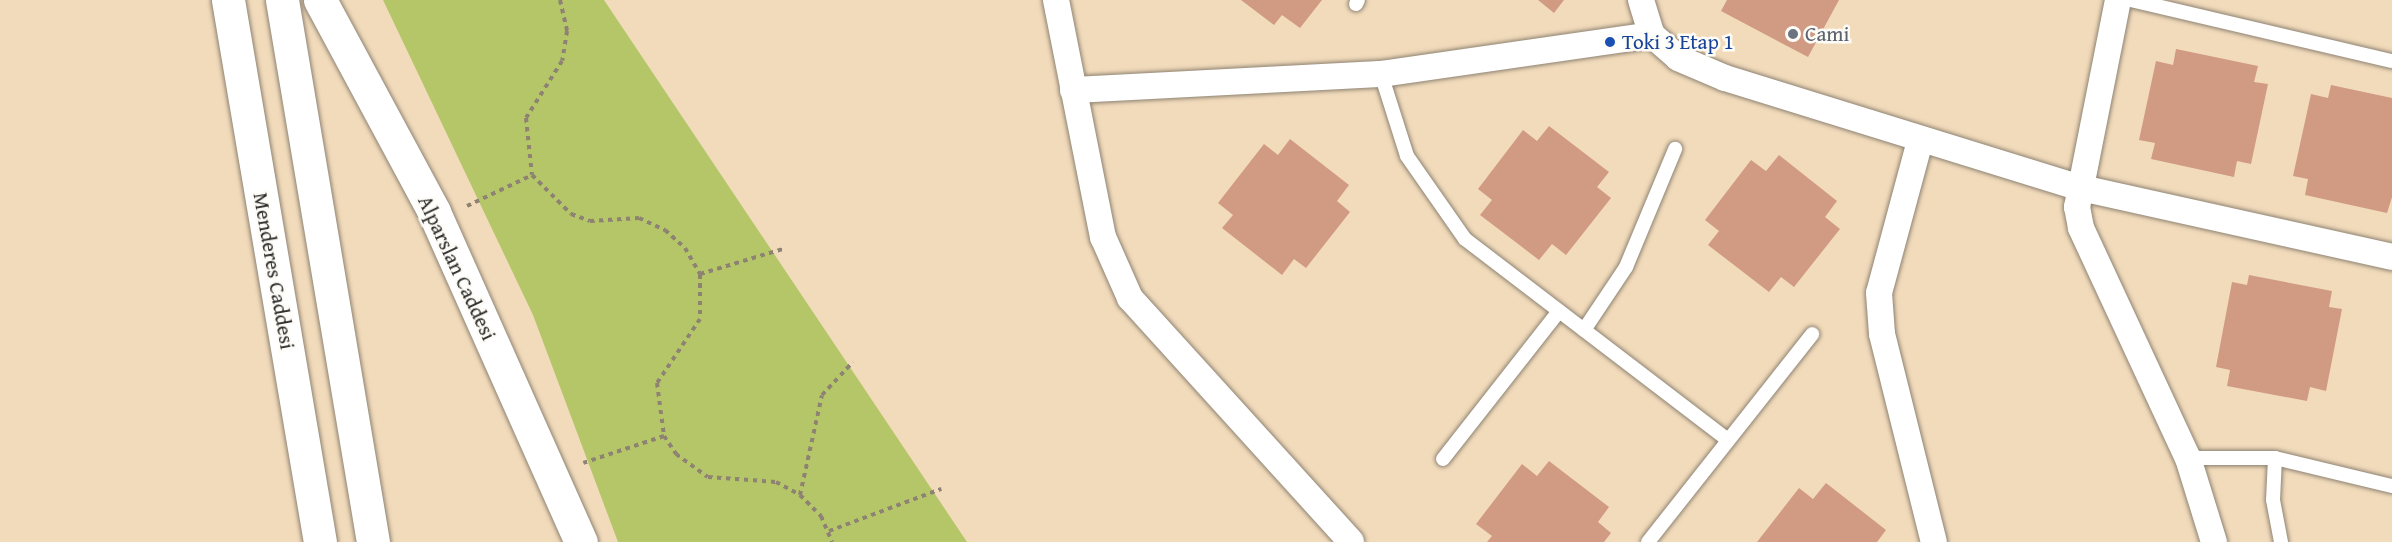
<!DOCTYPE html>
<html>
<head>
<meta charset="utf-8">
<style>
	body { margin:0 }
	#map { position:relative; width:2392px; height:542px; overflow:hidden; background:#f2dbbb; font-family:"Gentium Book Plus",serif }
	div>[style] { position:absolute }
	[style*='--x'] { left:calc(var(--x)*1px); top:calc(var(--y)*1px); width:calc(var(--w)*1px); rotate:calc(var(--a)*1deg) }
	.green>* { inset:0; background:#b5c669 }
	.building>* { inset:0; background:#d19a83 }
	.path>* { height:4px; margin-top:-2px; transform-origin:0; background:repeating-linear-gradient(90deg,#8e8373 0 4.5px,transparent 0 9px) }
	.roads { filter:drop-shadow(0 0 2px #8e8373) drop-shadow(0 0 2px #8e8373) }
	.service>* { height:14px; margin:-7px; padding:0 7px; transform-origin:7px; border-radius:7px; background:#fff }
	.minor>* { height:26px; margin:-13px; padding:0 13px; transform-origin:13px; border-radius:13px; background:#fff }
	.secondary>* { height:33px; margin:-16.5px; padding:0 16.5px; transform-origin:16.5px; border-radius:16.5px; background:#fff }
	.dots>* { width:16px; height:16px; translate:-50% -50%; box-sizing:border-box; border:3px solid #fdfcf7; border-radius:50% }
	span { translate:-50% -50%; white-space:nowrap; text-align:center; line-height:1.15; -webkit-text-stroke:5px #fdfcf7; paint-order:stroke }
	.worship-label { font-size:21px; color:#5b616d }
	.left { translate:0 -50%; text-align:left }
	.transit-label { font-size:21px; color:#164399 }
	.street-label { font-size:21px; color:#2b2b2b }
</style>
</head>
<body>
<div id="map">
	<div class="green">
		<div style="clip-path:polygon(383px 0,604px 0,967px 542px,618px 542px,533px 315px)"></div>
	</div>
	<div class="building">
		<div style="clip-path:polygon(1241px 0,1322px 0,1300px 28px,1282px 15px,1274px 25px)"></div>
		<div style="clip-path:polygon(1538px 0,1564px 0,1554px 13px)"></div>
		<div style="clip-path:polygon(1727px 0,1839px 0,1808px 57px,1721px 11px)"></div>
		<div style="clip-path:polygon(2176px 49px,2258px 66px,2254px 82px,2268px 84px,2251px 164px,2237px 161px,2234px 177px,2151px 159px,2155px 143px,2139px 140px,2156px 61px,2173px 65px)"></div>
		<div style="clip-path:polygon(2331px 85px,2392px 98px,2392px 197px,2387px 213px,2305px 195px,2308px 179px,2293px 176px,2311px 94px,2328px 98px)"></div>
		<div style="clip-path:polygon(1549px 126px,1609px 172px,1597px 187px,1611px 198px,1566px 255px,1552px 244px,1539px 260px,1480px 215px,1492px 200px,1478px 189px,1523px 130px,1537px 141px)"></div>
		<div style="clip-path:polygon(1290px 139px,1349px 185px,1337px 201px,1350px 212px,1306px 268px,1294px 259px,1282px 275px,1222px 228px,1233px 215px,1218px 203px,1264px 144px,1278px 155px)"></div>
		<div style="clip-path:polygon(1779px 155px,1837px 201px,1825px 217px,1840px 229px,1794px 287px,1781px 277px,1769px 292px,1708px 245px,1719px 231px,1705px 220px,1751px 160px,1766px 171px)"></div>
		<div style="clip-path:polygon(2249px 275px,2332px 291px,2329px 307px,2342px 309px,2326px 391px,2310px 387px,2307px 401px,2227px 386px,2230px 370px,2216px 367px,2232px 282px,2247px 285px)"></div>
		<div style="clip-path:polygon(1549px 461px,1609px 507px,1598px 522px,1611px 533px,1604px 542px,1487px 542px,1492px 536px,1476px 524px,1522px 464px,1537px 476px)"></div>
		<div style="clip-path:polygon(1826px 483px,1886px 530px,1877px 542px,1757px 542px,1799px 488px,1813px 499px)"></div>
	</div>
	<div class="path">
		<div style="--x:560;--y:0;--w:32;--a:77"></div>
		<div style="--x:567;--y:31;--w:30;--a:99"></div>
		<div style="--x:562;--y:61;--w:67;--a:122.3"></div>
		<div style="--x:526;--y:118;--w:57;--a:84"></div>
		<div style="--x:532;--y:175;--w:55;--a:45"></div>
		<div style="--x:571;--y:214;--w:20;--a:20"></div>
		<div style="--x:590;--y:221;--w:49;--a:-3.5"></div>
		<div style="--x:639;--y:218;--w:29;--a:25"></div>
		<div style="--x:665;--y:230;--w:27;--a:42"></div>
		<div style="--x:685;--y:248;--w:30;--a:60"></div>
		<div style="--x:700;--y:274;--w:45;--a:90"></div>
		<div style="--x:700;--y:319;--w:77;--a:123.9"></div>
		<div style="--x:657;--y:383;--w:53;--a:82.5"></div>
		<div style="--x:664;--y:436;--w:85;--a:161.6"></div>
		<div style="--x:467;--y:206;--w:72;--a:-25.5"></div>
		<div style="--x:700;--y:274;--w:87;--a:-16.8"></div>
		<div style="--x:664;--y:436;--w:22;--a:56"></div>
		<div style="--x:676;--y:454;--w:39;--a:36"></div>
		<div style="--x:708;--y:477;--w:68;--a:4.2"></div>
		<div style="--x:776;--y:482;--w:27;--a:28"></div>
		<div style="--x:800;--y:495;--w:30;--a:45"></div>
		<div style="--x:821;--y:516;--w:28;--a:67"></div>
		<div style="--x:800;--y:495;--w:102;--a:-77.6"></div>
		<div style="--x:822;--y:395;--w:45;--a:-46.8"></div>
		<div style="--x:829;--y:531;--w:120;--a:-20.6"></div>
	</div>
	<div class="roads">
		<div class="service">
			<div style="--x:2131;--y:0;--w:268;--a:13.2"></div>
			<div style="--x:1356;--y:4;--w:4;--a:-63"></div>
			<div style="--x:1381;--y:74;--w:86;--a:72.4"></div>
			<div style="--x:1407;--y:156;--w:101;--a:55.1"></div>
			<div style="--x:1465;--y:239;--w:331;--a:37.4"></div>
			<div style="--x:1584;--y:330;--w:76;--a:-56.3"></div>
			<div style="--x:1626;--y:267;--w:128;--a:-67.4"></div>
			<div style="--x:2188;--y:458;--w:87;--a:0"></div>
			<div style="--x:2275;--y:458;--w:120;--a:13.5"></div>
			<div style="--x:2275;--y:458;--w:42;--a:92.7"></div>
			<div style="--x:2273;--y:500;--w:43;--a:79.2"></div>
			<div style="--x:1443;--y:459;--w:188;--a:-51.9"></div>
			<div style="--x:1648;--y:542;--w:265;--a:-51.7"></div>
		</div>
		<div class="minor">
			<div style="--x:1056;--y:0;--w:242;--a:78.8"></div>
			<div style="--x:1103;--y:237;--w:67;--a:66.1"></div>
			<div style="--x:1130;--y:298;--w:329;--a:47.8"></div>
			<div style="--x:1641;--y:0;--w:37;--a:73"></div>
			<div style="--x:1652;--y:35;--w:35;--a:41"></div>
			<div style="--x:1678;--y:58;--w:51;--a:23.1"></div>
			<div style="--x:1725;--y:78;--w:368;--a:17.2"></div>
			<div style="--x:2077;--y:187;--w:323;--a:12.5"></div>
			<div style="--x:2118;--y:0;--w:211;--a:101.2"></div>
			<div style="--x:2077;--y:207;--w:21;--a:79"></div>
			<div style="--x:2081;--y:228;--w:254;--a:65.1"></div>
			<div style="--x:2188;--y:458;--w:88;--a:72.8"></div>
			<div style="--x:1073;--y:90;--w:308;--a:-3"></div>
			<div style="--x:1381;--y:74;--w:274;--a:-8.2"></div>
			<div style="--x:1920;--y:141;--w:157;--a:105.1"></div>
			<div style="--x:1879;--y:293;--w:41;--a:85.8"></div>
			<div style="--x:1882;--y:334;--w:214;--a:76"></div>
		</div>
		<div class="secondary">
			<div style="--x:228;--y:0;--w:550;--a:80.37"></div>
			<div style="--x:282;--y:0;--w:550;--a:80.47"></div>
			<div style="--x:320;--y:0;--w:241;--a:61.7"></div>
			<div style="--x:434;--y:212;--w:361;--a:66"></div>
		</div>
	</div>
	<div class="dots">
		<div style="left:1793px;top:34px;background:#6b7280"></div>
		<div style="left:1610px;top:42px;background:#1a4fb4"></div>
	</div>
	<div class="worship-label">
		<span class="left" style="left:1805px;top:34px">Cami</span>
	</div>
	<div class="transit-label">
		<span class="left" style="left:1622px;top:42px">Toki 3 Etap 1</span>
	</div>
	<div class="street-label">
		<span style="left:457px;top:268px;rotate:65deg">Alparslan Caddesi</span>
		<span style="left:274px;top:271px;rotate:80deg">Menderes Caddesi</span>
	</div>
</div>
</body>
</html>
